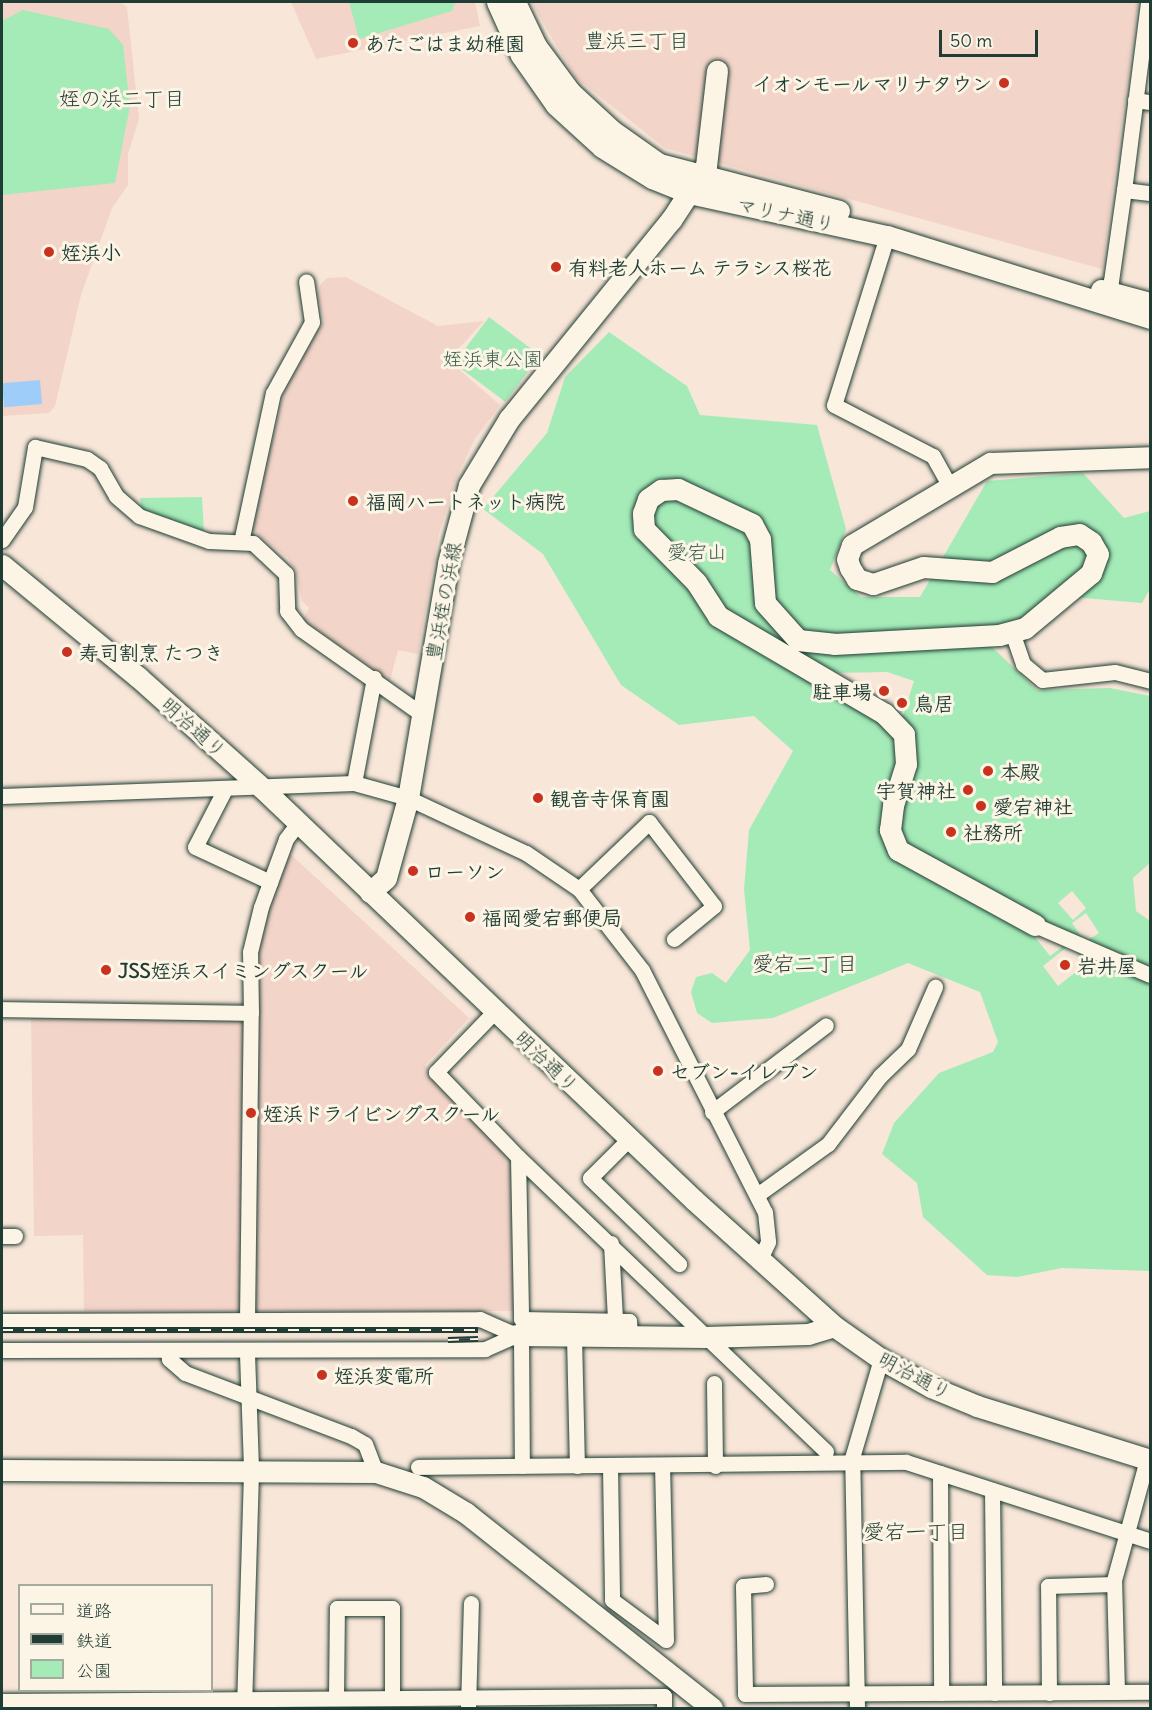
<!DOCTYPE html>
<html>
<head>
<meta charset="utf-8">
<style>
	body { margin:0 }
	#map { position:relative; width:1152px; height:1710px; overflow:hidden; background:#f8e6d8; font-family:Delius,"Klee One",sans-serif }
	div>[style] { position:absolute }
	[style*='--x'] { left:calc(var(--x)*1px); top:calc(var(--y)*1px); width:calc(var(--w)*1px); rotate:calc(var(--a)*1deg) }
	.built>* { inset:0; background:#f3d4c8 }
	.green>* { inset:0; background:#a5ebb8; transform-origin:0 0 }
	.water>* { inset:0; background:#9ecdf9; transform-origin:0 0 }
	.roads { filter:drop-shadow(0 0 2px #1f3d34) drop-shadow(0 0 2px #1f3d34) }
	.street>* { height:15px; margin:-7.5px; padding:0 7.5px; transform-origin:7.5px; border-radius:7.5px; background:#fcf5e5 }
	.secondary>* { height:21px; margin:-10.5px; padding:0 10.5px; transform-origin:10.5px; border-radius:10.5px; background:#fcf5e5 }
	.rail>* { height:6px; margin-top:-3px; transform-origin:0; background:repeating-linear-gradient(90deg,#fcf5e5 0 11px,#1f3d34 0 22px); box-sizing:border-box; border-block:2px solid #1f3d34 }
	.dots>* { width:16px; height:16px; translate:-50% -50%; box-sizing:border-box; border:3px solid #fcf5e5; border-radius:50% }
	span { translate:-50% -50%; white-space:nowrap; text-align:center; line-height:1.15; -webkit-text-stroke:6px #fcf5e5; paint-order:stroke }
	.poi-label { font-size:20px; color:#1f3d34; font-weight:700 }
	.left { translate:0 -50%; text-align:left }
	.right { translate:-100% -50%; text-align:right }
	.street-label { font-size:20px; color:#1f3d34 }
	.park-label { font-size:20px; color:#3a604e }
	.neighbourhood-label { font-size:21px; color:#1f3d34 }
	.frame { position:absolute; inset:0; border:3px solid #1f3d34; pointer-events:none }
	.legend { position:absolute; left:18px; top:1584px; width:195px; height:108px; box-sizing:border-box; background:#fcf5e5; border:2px solid #a4ab9e; margin:0; padding:8px 10px; list-style:none; font-size:18px; color:#1f3d34 }
	.legend li { display:flex; align-items:center; gap:12px; height:30px }
	.legend b { width:30px; border:2px solid #a4ab9e }
	.scale { position:absolute; left:939px; top:30px; width:99px; height:27px; box-sizing:border-box; border:3px solid #1f3d34; border-top:0; padding-left:8px; font-size:18px; line-height:21px; white-space:nowrap; color:#1f3d34; -webkit-text-stroke:4px #fcf5e5; paint-order:stroke }
</style>
</head>
<body>
<div id="map">
	<div class="built">
		<div style="clip-path:polygon(8px 2px,120px 2px,127px 7px,139px 119px,128px 154px,128px 185px,112px 208px,81px 295px,55px 406px,49px 413px,2px 416px,2px 5px)"></div>
		<div style="clip-path:polygon(291px 2px,475px 2px,480px 26px,316px 59px)"></div>
		<div style="clip-path:polygon(531px 2px,1138px 2px,1102px 269px,665px 148px,575px 77px)"></div>
		<div style="clip-path:polygon(346px 277px,438px 326px,484px 321px,448px 360px,500px 405px,475px 439px,458px 474px,439px 533px,418px 654px,398px 650px,390px 681px,303px 620px,309px 608px,302px 601px,296px 572px,287px 557px,250px 528px,286px 386px,324px 320px,317px 294px,320px 285px,327px 278px)"></div>
		<div style="clip-path:polygon(287px 851px,469px 1018px,425px 1065px,512px 1156px,514px 1311px,84px 1311px,83px 1235px,34px 1236px,31px 1015px,256px 1015px,257px 956px,270px 896px)"></div>
	</div>
	<div class="green">
		<div style="clip-path:polygon(349px 2px,455px 2px,452px 11px,359px 39px)"></div>
		<div style="clip-path:polygon(23px 10px,109px 29px,123px 45px,130px 106px,115px 183px,2px 195px,2px 21px)"></div>
		<div style="left:489px;top:317px;width:64px;height:58px;rotate:37deg"></div>
		<div style="clip-path:polygon(evenodd,609px 332px,687px 386px,700px 415px,817px 425px,846px 529px,830px 570px,861px 597px,920px 597px,987px 481px,1083px 473px,1124px 518px,1150px 511px,1150px 589px,1142px 603px,1072px 597px,991px 646px,1037px 690px,1110px 688px,1150px 696px,1150px 863px,1133px 878px,1136px 911px,1150px 921px,1150px 1271px,1062px 1268px,1017px 1277px,987px 1275px,923px 1217px,917px 1183px,882px 1154px,894px 1123px,939px 1073px,993px 1052px,998px 1042px,980px 992px,908px 963px,773px 1018px,712px 1023px,697px 1013px,691px 992px,696px 977px,712px 973px,726px 983px,750px 950px,744px 889px,749px 830px,793px 751px,754px 716px,679px 725px,621px 685px,543px 554px,483px 509px,547px 433px,565px 377px,609px 332px,887px 672px,914px 681px,903px 716px,828px 673px,887px 672px,609px 332px,1072px 891px,1086px 908px,1073px 920px,1058px 903px,1072px 891px,609px 332px,1086px 913px,1099px 933px,1085px 942px,1072px 923px,1086px 913px,609px 332px,1042px 921px,1062px 947px,1050px 956px,1028px 928px,1042px 921px,609px 332px,1071px 944px,1086px 964px,1058px 986px,1043px 966px,1071px 944px)"></div>
		<div style="clip-path:polygon(202px 497px,204px 534px,142px 512px,140px 498px)"></div>
	</div>
	<div class="water">
		<div style="left:40px;top:380px;width:24px;height:38px;rotate:85deg"></div>
	</div>
	<div class="roads">
		<div class="street">
			<div style="--x:1135;--y:100;--w:15;--a:8"></div>
			<div style="--x:1124;--y:190;--w:26;--a:7"></div>
			<div style="--x:887;--y:236;--w:177;--a:107.4"></div>
			<div style="--x:834;--y:405;--w:111;--a:27.3"></div>
			<div style="--x:933;--y:456;--w:37;--a:61"></div>
			<div style="--x:1105;--y:299;--w:19;--a:-72"></div>
			<div style="--x:1111;--y:281;--w:92;--a:-81.9"></div>
			<div style="--x:1124;--y:190;--w:190;--a:-82.7"></div>
			<div style="--x:2;--y:540;--w:40;--a:-55.1"></div>
			<div style="--x:25;--y:507;--w:61;--a:-80.5"></div>
			<div style="--x:35;--y:447;--w:53;--a:13"></div>
			<div style="--x:87;--y:459;--w:16;--a:35"></div>
			<div style="--x:100;--y:468;--w:32;--a:60"></div>
			<div style="--x:116;--y:496;--w:30;--a:41"></div>
			<div style="--x:139;--y:516;--w:74;--a:19.7"></div>
			<div style="--x:209;--y:541;--w:44;--a:2.6"></div>
			<div style="--x:253;--y:543;--w:45;--a:43.2"></div>
			<div style="--x:286;--y:574;--w:37;--a:88"></div>
			<div style="--x:287;--y:611;--w:23;--a:52"></div>
			<div style="--x:301;--y:629;--w:149;--a:35.2"></div>
			<div style="--x:241;--y:542;--w:152;--a:-77.9"></div>
			<div style="--x:273;--y:393;--w:81;--a:-61.2"></div>
			<div style="--x:312;--y:322;--w:41;--a:-98.3"></div>
			<div style="--x:1012;--y:632;--w:34;--a:71"></div>
			<div style="--x:1023;--y:664;--w:25;--a:40"></div>
			<div style="--x:1042;--y:680;--w:73;--a:-6.3"></div>
			<div style="--x:1115;--y:672;--w:36;--a:14"></div>
			<div style="--x:354;--y:783;--w:107;--a:-79.2"></div>
			<div style="--x:225;--y:789;--w:65;--a:117.3"></div>
			<div style="--x:195;--y:847;--w:83;--a:25"></div>
			<div style="--x:2;--y:796;--w:352;--a:-2.1"></div>
			<div style="--x:354;--y:783;--w:56;--a:15.5"></div>
			<div style="--x:408;--y:798;--w:130;--a:25"></div>
			<div style="--x:526;--y:853;--w:64;--a:34.2"></div>
			<div style="--x:579;--y:889;--w:103;--a:52.1"></div>
			<div style="--x:642;--y:970;--w:271;--a:63.1"></div>
			<div style="--x:765;--y:1212;--w:30;--a:84"></div>
			<div style="--x:768;--y:1242;--w:21;--a:115"></div>
			<div style="--x:579;--y:889;--w:97;--a:-43.7"></div>
			<div style="--x:649;--y:822;--w:106;--a:52.3"></div>
			<div style="--x:714;--y:906;--w:52;--a:140.5"></div>
			<div style="--x:1035;--y:925;--w:125;--a:23.5"></div>
			<div style="--x:2;--y:1009;--w:249;--a:0.9"></div>
			<div style="--x:251;--y:1013;--w:61;--a:-90.9"></div>
			<div style="--x:250;--y:952;--w:46;--a:-76.3"></div>
			<div style="--x:261;--y:907;--w:72;--a:-69.8"></div>
			<div style="--x:286;--y:839;--w:20;--a:-53"></div>
			<div style="--x:495;--y:1011;--w:85;--a:134"></div>
			<div style="--x:436;--y:1072;--w:118;--a:46"></div>
			<div style="--x:518;--y:1157;--w:426;--a:43.7"></div>
			<div style="--x:712;--y:1112;--w:143;--a:-37.3"></div>
			<div style="--x:629;--y:1139;--w:55;--a:135"></div>
			<div style="--x:590;--y:1178;--w:124;--a:44"></div>
			<div style="--x:518;--y:1157;--w:162;--a:88.9"></div>
			<div style="--x:521;--y:1319;--w:108;--a:1.1"></div>
			<div style="--x:629;--y:1321;--w:16;--a:86"></div>
			<div style="--x:757;--y:1195;--w:87;--a:-35.7"></div>
			<div style="--x:828;--y:1144;--w:86;--a:-52.6"></div>
			<div style="--x:880;--y:1076;--w:39;--a:-44"></div>
			<div style="--x:908;--y:1049;--w:68;--a:-66.5"></div>
			<div style="--x:2;--y:1236;--w:13;--a:0"></div>
			<div style="--x:611;--y:1243;--w:77;--a:87"></div>
			<div style="--x:2;--y:1321;--w:478;--a:-0.2"></div>
			<div style="--x:480;--y:1319;--w:39;--a:24"></div>
			<div style="--x:247;--y:1321;--w:308;--a:-89.3"></div>
			<div style="--x:521;--y:1335;--w:131;--a:89.6"></div>
			<div style="--x:574;--y:1336;--w:130;--a:88.7"></div>
			<div style="--x:2;--y:1350;--w:483;--a:-0.1"></div>
			<div style="--x:485;--y:1349;--w:34;--a:-24"></div>
			<div style="--x:168;--y:1351;--w:8;--a:83"></div>
			<div style="--x:169;--y:1359;--w:21;--a:41"></div>
			<div style="--x:185;--y:1373;--w:178;--a:20.8"></div>
			<div style="--x:351;--y:1436;--w:16;--a:30"></div>
			<div style="--x:365;--y:1444;--w:30;--a:69"></div>
			<div style="--x:714;--y:1383;--w:83;--a:89.3"></div>
			<div style="--x:610;--y:1466;--w:134;--a:89.1"></div>
			<div style="--x:612;--y:1600;--w:67;--a:36.5"></div>
			<div style="--x:666;--y:1640;--w:174;--a:-91.3"></div>
			<div style="--x:418;--y:1467;--w:488;--a:-0.6"></div>
			<div style="--x:906;--y:1462;--w:256;--a:17.9"></div>
			<div style="--x:940;--y:1473;--w:220;--a:89.7"></div>
			<div style="--x:992;--y:1490;--w:203;--a:89.4"></div>
			<div style="--x:766;--y:1584;--w:23;--a:175"></div>
			<div style="--x:743;--y:1586;--w:108;--a:88.9"></div>
			<div style="--x:745;--y:1694;--w:405;--a:-0.3"></div>
			<div style="--x:1117;--y:1692;--w:112;--a:-91.5"></div>
			<div style="--x:1114;--y:1580;--w:125;--a:-74.7"></div>
			<div style="--x:1049;--y:1693;--w:107;--a:-90.5"></div>
			<div style="--x:1048;--y:1586;--w:66;--a:-1.7"></div>
			<div style="--x:336;--y:1698;--w:90;--a:-89.4"></div>
			<div style="--x:337;--y:1608;--w:55;--a:0"></div>
			<div style="--x:392;--y:1608;--w:88;--a:90"></div>
			<div style="--x:2;--y:1701;--w:662;--a:-0.43"></div>
			<div style="--x:664;--y:1696;--w:12;--a:90"></div>
			<div style="--x:244;--y:1708;--w:240;--a:-88.3"></div>
			<div style="--x:251;--y:1468;--w:117;--a:-92"></div>
			<div style="--x:468;--y:1708;--w:105;--a:-88.4"></div>
			<div style="--x:857;--y:1708;--w:250;--a:-91.1"></div>
			<div style="--x:852;--y:1458;--w:103;--a:-73.7"></div>
		</div>
		<div class="secondary">
			<div style="--x:497;--y:2;--w:58;--a:65.6"></div>
			<div style="--x:521;--y:55;--w:61;--a:55"></div>
			<div style="--x:556;--y:105;--w:62;--a:42.4"></div>
			<div style="--x:602;--y:147;--w:59;--a:31.8"></div>
			<div style="--x:652;--y:178;--w:40;--a:22"></div>
			<div style="--x:689;--y:193;--w:203;--a:12.3"></div>
			<div style="--x:887;--y:236;--w:275;--a:17.3"></div>
			<div style="--x:515;--y:2;--w:49;--a:64.5"></div>
			<div style="--x:536;--y:46;--w:57;--a:53.5"></div>
			<div style="--x:570;--y:92;--w:56;--a:42.8"></div>
			<div style="--x:611;--y:130;--w:59;--a:35.3"></div>
			<div style="--x:659;--y:164;--w:186;--a:14.6"></div>
			<div style="--x:1101;--y:290;--w:51;--a:14.9"></div>
			<div style="--x:2;--y:565;--w:176;--a:39.5"></div>
			<div style="--x:138;--y:677;--w:166;--a:41.8"></div>
			<div style="--x:262;--y:788;--w:597;--a:43.64"></div>
			<div style="--x:694;--y:1200;--w:188;--a:42"></div>
			<div style="--x:834;--y:1326;--w:57;--a:35.1"></div>
			<div style="--x:881;--y:1359;--w:57;--a:29.2"></div>
			<div style="--x:931;--y:1387;--w:50;--a:22.4"></div>
			<div style="--x:977;--y:1406;--w:181;--a:17.3"></div>
			<div style="--x:370;--y:892;--w:21;--a:-41"></div>
			<div style="--x:386;--y:878;--w:83;--a:-74.6"></div>
			<div style="--x:408;--y:798;--w:238;--a:-80.3"></div>
			<div style="--x:448;--y:563;--w:81;--a:-74.9"></div>
			<div style="--x:469;--y:485;--w:77;--a:-58.8"></div>
			<div style="--x:509;--y:419;--w:257;--a:-50.9"></div>
			<div style="--x:671;--y:220;--w:51;--a:-56.9"></div>
			<div style="--x:699;--y:177;--w:13;--a:-58"></div>
			<div style="--x:706;--y:166;--w:96;--a:-83.4"></div>
			<div style="--x:1035;--y:925;--w:156;--a:-151.3"></div>
			<div style="--x:898;--y:850;--w:22;--a:-112"></div>
			<div style="--x:890;--y:830;--w:25;--a:-83"></div>
			<div style="--x:893;--y:805;--w:43;--a:-72.4"></div>
			<div style="--x:906;--y:764;--w:30;--a:-94"></div>
			<div style="--x:904;--y:734;--w:28;--a:-134"></div>
			<div style="--x:885;--y:714;--w:194;--a:-149.6"></div>
			<div style="--x:718;--y:616;--w:40;--a:-122.9"></div>
			<div style="--x:696;--y:582;--w:74;--a:-134.5"></div>
			<div style="--x:644;--y:529;--w:16;--a:-94"></div>
			<div style="--x:643;--y:513;--w:15;--a:-70"></div>
			<div style="--x:648;--y:499;--w:16;--a:-35"></div>
			<div style="--x:661;--y:490;--w:17;--a:-3"></div>
			<div style="--x:678;--y:489;--w:82;--a:25.3"></div>
			<div style="--x:752;--y:524;--w:17;--a:62"></div>
			<div style="--x:760;--y:539;--w:64;--a:85.5"></div>
			<div style="--x:765;--y:603;--w:50;--a:48.3"></div>
			<div style="--x:798;--y:640;--w:36;--a:6"></div>
			<div style="--x:834;--y:644;--w:165;--a:-3.1"></div>
			<div style="--x:999;--y:635;--w:27;--a:-15"></div>
			<div style="--x:1025;--y:628;--w:86;--a:-39.8"></div>
			<div style="--x:1091;--y:573;--w:20;--a:-70"></div>
			<div style="--x:1098;--y:554;--w:14;--a:-120"></div>
			<div style="--x:1091;--y:542;--w:14;--a:-146"></div>
			<div style="--x:1079;--y:534;--w:19;--a:171"></div>
			<div style="--x:1060;--y:537;--w:76;--a:152.8"></div>
			<div style="--x:992;--y:572;--w:69;--a:-175.9"></div>
			<div style="--x:923;--y:567;--w:53;--a:161.2"></div>
			<div style="--x:873;--y:584;--w:17;--a:-163"></div>
			<div style="--x:857;--y:579;--w:13;--a:-122"></div>
			<div style="--x:850;--y:568;--w:9;--a:-108"></div>
			<div style="--x:847;--y:559;--w:15;--a:-70"></div>
			<div style="--x:852;--y:545;--w:161;--a:-30.7"></div>
			<div style="--x:990;--y:463;--w:160;--a:-2.1"></div>
			<div style="--x:516;--y:1335;--w:189;--a:0.6"></div>
			<div style="--x:705;--y:1337;--w:103;--a:-1.7"></div>
			<div style="--x:808;--y:1334;--w:27;--a:-17"></div>
			<div style="--x:2;--y:1470;--w:374;--a:0.3"></div>
			<div style="--x:376;--y:1472;--w:49;--a:17.7"></div>
			<div style="--x:423;--y:1487;--w:50;--a:31.2"></div>
			<div style="--x:466;--y:1513;--w:314;--a:38.4"></div>
		</div>
	</div>
	<div class="rail">
		<div style="--x:2;--y:1330;--w:476;--a:0"></div>
		<div style="--x:448;--y:1340;--w:30;--a:-2"></div>
	</div>
	<div class="dots">
		<div style="left:353px;top:43px;background:#c8321e"></div>
		<div style="left:1004px;top:83px;background:#c8321e"></div>
		<div style="left:49px;top:252px;background:#c8321e"></div>
		<div style="left:556px;top:267px;background:#c8321e"></div>
		<div style="left:353px;top:501px;background:#c8321e"></div>
		<div style="left:67px;top:652px;background:#c8321e"></div>
		<div style="left:884px;top:691px;background:#c8321e"></div>
		<div style="left:902px;top:703px;background:#c8321e"></div>
		<div style="left:988px;top:771px;background:#c8321e"></div>
		<div style="left:968px;top:790px;background:#c8321e"></div>
		<div style="left:538px;top:798px;background:#c8321e"></div>
		<div style="left:981px;top:806px;background:#c8321e"></div>
		<div style="left:951px;top:832px;background:#c8321e"></div>
		<div style="left:413px;top:871px;background:#c8321e"></div>
		<div style="left:470px;top:917px;background:#c8321e"></div>
		<div style="left:1065px;top:965px;background:#c8321e"></div>
		<div style="left:106px;top:970px;background:#c8321e"></div>
		<div style="left:658px;top:1071px;background:#c8321e"></div>
		<div style="left:251px;top:1113px;background:#c8321e"></div>
		<div style="left:322px;top:1375px;background:#c8321e"></div>
	</div>
	<div class="poi-label">
		<span class="left" style="left:365px;top:43px">あたごはま幼稚園</span>
		<span class="right" style="left:992px;top:83px">イオンモールマリナタウン</span>
		<span class="left" style="left:61px;top:252px">姪浜小</span>
		<span class="left" style="left:568px;top:267px">有料老人ホーム テラシス桜花</span>
		<span class="left" style="left:366px;top:501px">福岡ハートネット病院</span>
		<span class="left" style="left:79px;top:652px">寿司割烹 たつき</span>
		<span class="right" style="left:872px;top:691px">駐車場</span>
		<span class="left" style="left:914px;top:703px">鳥居</span>
		<span class="left" style="left:1000px;top:771px">本殿</span>
		<span class="right" style="left:956px;top:790px">宇賀神社</span>
		<span class="left" style="left:550px;top:798px">観音寺保育園</span>
		<span class="left" style="left:993px;top:806px">愛宕神社</span>
		<span class="left" style="left:963px;top:832px">社務所</span>
		<span class="left" style="left:425px;top:871px">ローソン</span>
		<span class="left" style="left:482px;top:917px">福岡愛宕郵便局</span>
		<span class="left" style="left:1077px;top:965px">岩井屋</span>
		<span class="left" style="left:118px;top:970px">JSS姪浜スイミングスクール</span>
		<span class="left" style="left:670px;top:1071px">セブン-イレブン</span>
		<span class="left" style="left:263px;top:1113px">姪浜ドライビングスクール</span>
		<span class="left" style="left:334px;top:1375px">姪浜変電所</span>
	</div>
	<div class="street-label">
		<span style="left:786px;top:214px;rotate:12deg">マリナ通り</span>
		<span style="left:443px;top:601px;rotate:-80deg">豊浜姪の浜線</span>
		<span style="left:194px;top:727px;rotate:42deg">明治通り</span>
		<span style="left:547px;top:1061px;rotate:44deg">明治通り</span>
		<span style="left:915px;top:1375px;rotate:28deg">明治通り</span>
	</div>
	<div class="park-label">
		<span style="left:493px;top:358px">姪浜東公園</span>
		<span style="left:697px;top:551px">愛宕山</span>
	</div>
	<div class="neighbourhood-label">
		<span style="left:637px;top:41px">豊浜三丁目</span>
		<span style="left:122px;top:99px">姪の浜二丁目</span>
		<span style="left:805px;top:964px">愛宕二丁目</span>
		<span style="left:916px;top:1532px">愛宕一丁目</span>
	</div>
	<div class="frame"></div>
	<ul class="legend">
	<li><b style="height:8px;background:#fcf5e5"></b>道路</li>
	<li><b style="height:8px;background:#1f3d34"></b>鉄道</li>
	<li><b style="height:16px;background:#a5ebb8"></b>公園</li>
	</ul>
	<div class="scale">50 m</div>
</div>
</body>
</html>
